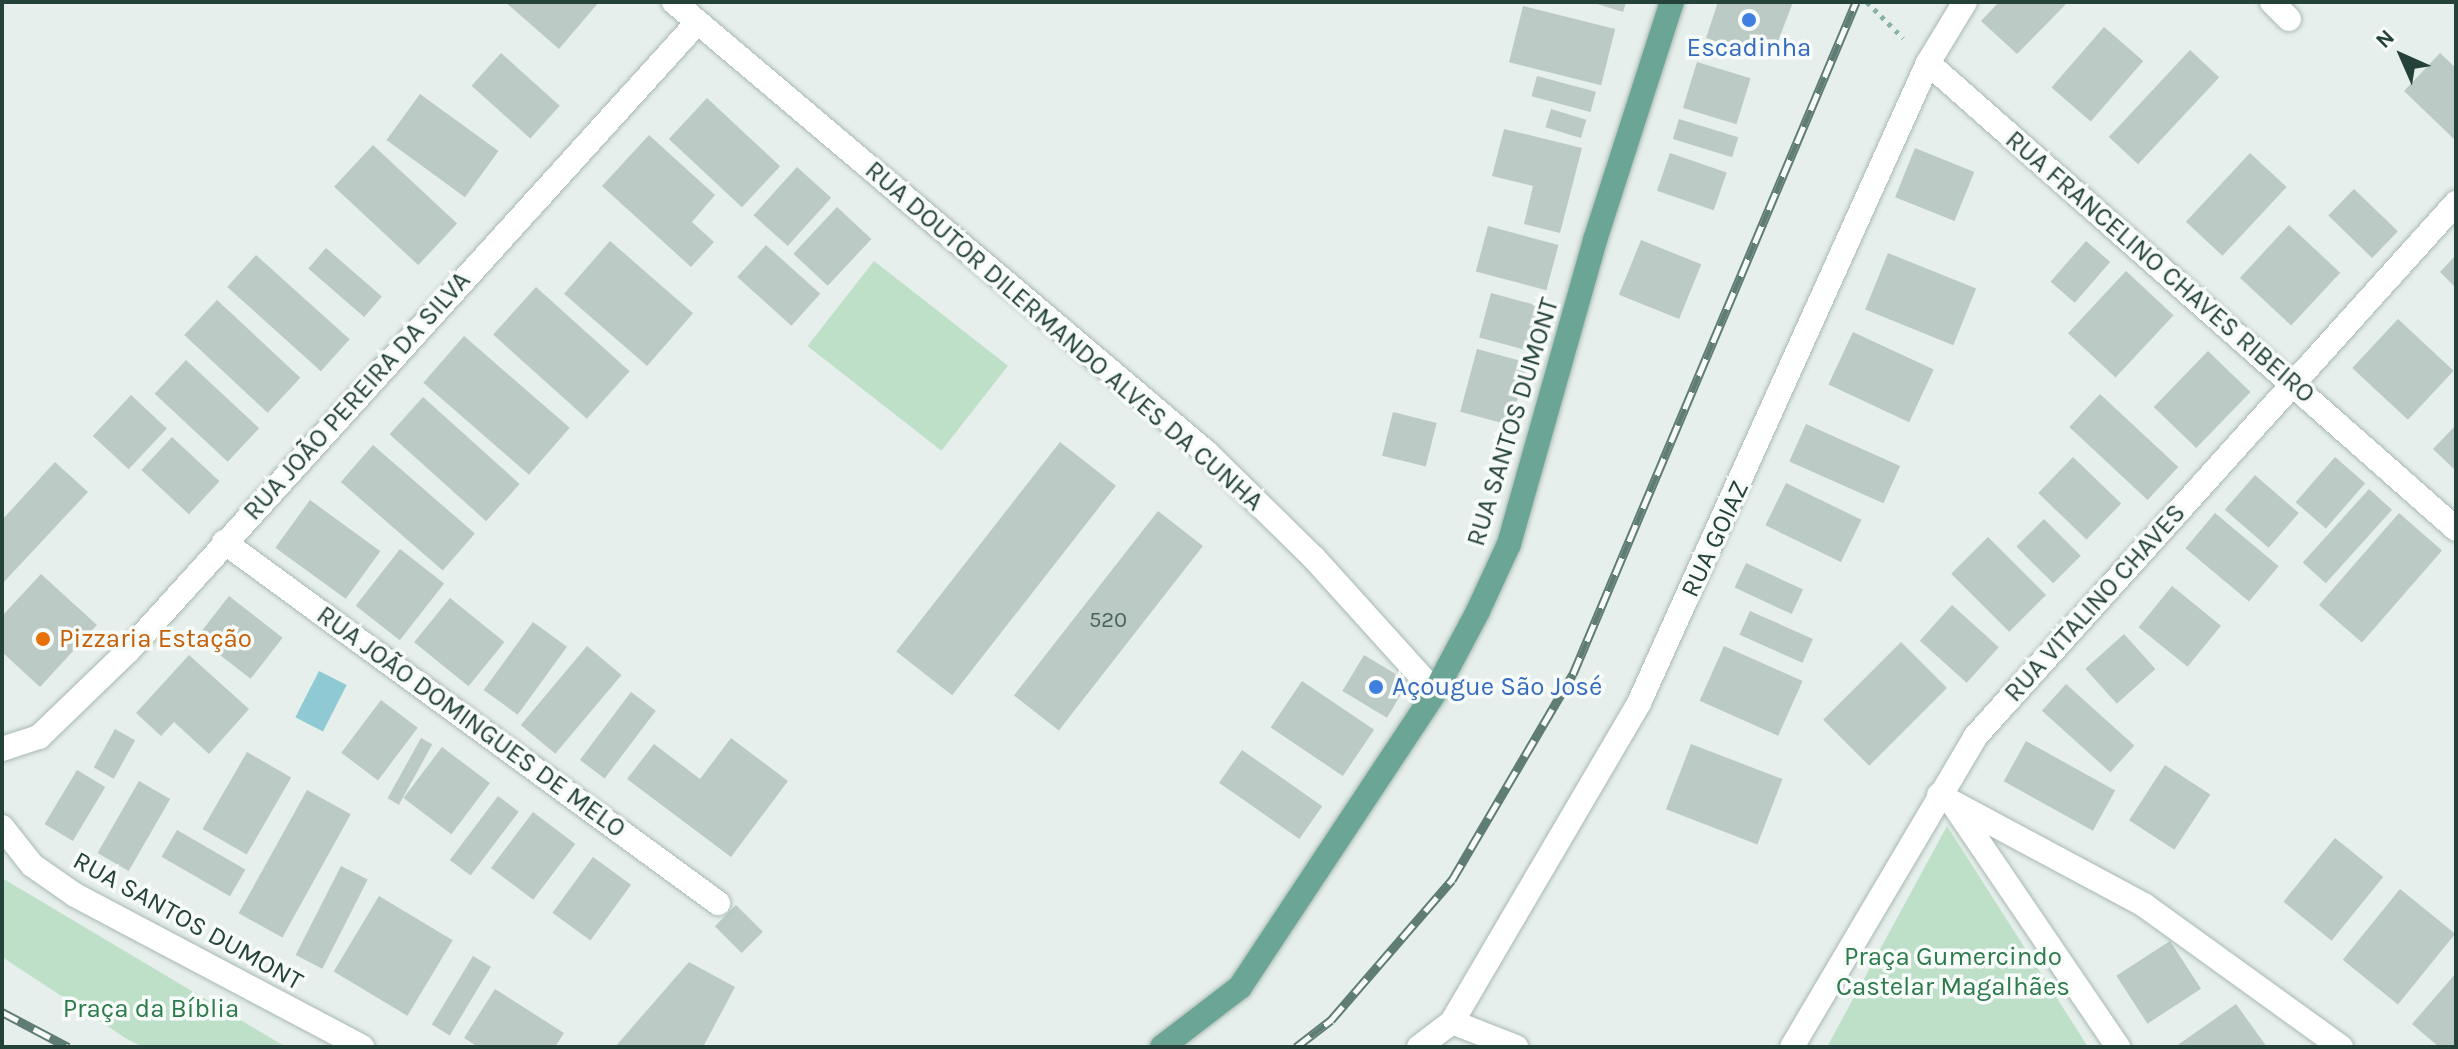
<!DOCTYPE html>
<html>
<head>
<meta charset="utf-8">
<style>
	body { margin:0 }
	#map { position:relative; width:2458px; height:1049px; overflow:hidden; background:#e6efeb; font-family:Karla,sans-serif }
	div>[style] { position:absolute }
	[style*='--x'] { left:calc(var(--x)*1px); top:calc(var(--y)*1px); width:calc(var(--w)*1px); rotate:calc(var(--a)*1deg) }
	.green>* { inset:0; background:#bfe0c8; transform-origin:0 0 }
	.water>* { inset:0; background:#8ec9d4; transform-origin:0 0 }
	.building>* { inset:0; background:#bbcac4; transform-origin:0 0 }
	.path>* { height:5px; margin-top:-2.5px; transform-origin:0; background:repeating-linear-gradient(90deg,#86b3a5 0 4px,transparent 0 10px) }
	.roads { filter:drop-shadow(0 0 2px #a8b8b2) drop-shadow(0 0 2px #a8b8b2) }
	.minor>* { height:24px; margin:-12px; padding:0 12px; transform-origin:12px; border-radius:12px; background:#fff }
	.major>* { height:24px; margin:-12px; padding:0 12px; transform-origin:12px; border-radius:12px; background:#6aa596 }
	.rail>* { height:9px; margin-top:-4.5px; transform-origin:0; background:repeating-linear-gradient(90deg,#f7fbf9 0 18px,#5f7d75 0 36px); box-sizing:border-box; border-block:2px solid #5f7d75 }
	.dots>* { width:22px; height:22px; translate:-50% -50%; box-sizing:border-box; border:4px solid #f7fbf9; border-radius:50% }
	span { translate:-50% -50%; white-space:nowrap; text-align:center; line-height:1.15; -webkit-text-stroke:7px #f7fbf9; paint-order:stroke }
	.number-label { font-size:22px; color:#4a645c }
	.number-label span { -webkit-text-stroke-width:0 }
	.shop-label { font-size:26px; color:#366cbe }
	.left { translate:0 -50%; text-align:left }
	.street-label { font-size:26px; color:#24423a }
	.food-label { font-size:26px; color:#c56008 }
	.park-label { font-size:26px; color:#2d7a4b }
	.frame { position:absolute; inset:0; border:4px solid #24423a; pointer-events:none }
	.north { position:absolute; left:2362px; top:16px; width:80px; height:80px; -webkit-text-stroke:6px #f7fbf9; paint-order:stroke; rotate:315deg; font-size:22px; font-weight:700; line-height:32px; text-align:center; color:#24423a }
	.north::after { content:''; display:block; margin:auto; width:28px; height:36px; background:#24423a; clip-path:polygon(50% 0,100% 100%,50% 72%,0 100%) }
</style>
</head>
<body>
<div id="map">
	<div class="green">
		<div style="left:874px;top:261px;width:170px;height:108px;rotate:38deg"></div>
		<div style="clip-path:polygon(1947px 826px,2088px 1047px,1827px 1047px)"></div>
		<div style="clip-path:polygon(2px 878px,286px 1047px,143px 1047px,127px 1039px,2px 957px)"></div>
	</div>
	<div class="water">
		<div style="left:319px;top:671px;width:31px;height:52px;rotate:27deg"></div>
	</div>
	<div class="building">
		<div style="clip-path:polygon(505px 2px,599px 2px,559px 49px)"></div>
		<div style="clip-path:polygon(1591px 2px,1626px 2px,1623px 12px)"></div>
		<div style="clip-path:polygon(1718px 2px,1793px 2px,1771px 60px,1706px 38px)"></div>
		<div style="clip-path:polygon(1999px 2px,2068px 2px,2017px 54px,1981px 21px)"></div>
		<div style="left:1523px;top:6px;width:95px;height:58px;rotate:14deg"></div>
		<div style="left:2104px;top:27px;width:52px;height:80px;rotate:41deg"></div>
		<div style="left:2190px;top:50px;width:40px;height:119px;rotate:43deg"></div>
		<div style="left:501px;top:53px;width:79px;height:44px;rotate:42deg"></div>
		<div style="clip-path:polygon(2440px 53px,2456px 68px,2456px 141px,2404px 91px)"></div>
		<div style="left:1697px;top:62px;width:56px;height:48px;rotate:17deg"></div>
		<div style="left:1537px;top:76px;width:61px;height:21px;rotate:15deg"></div>
		<div style="left:420px;top:94px;width:97px;height:57px;rotate:36deg"></div>
		<div style="left:707px;top:98px;width:100px;height:56px;rotate:43deg"></div>
		<div style="left:1551px;top:109px;width:37px;height:19px;rotate:17deg"></div>
		<div style="left:1679px;top:119px;width:62px;height:21px;rotate:17deg"></div>
		<div style="clip-path:polygon(1504px 129px,1582px 148px,1560px 233px,1524px 224px,1533px 186px,1492px 176px)"></div>
		<div style="clip-path:polygon(649px 135px,715px 195px,692px 222px,714px 242px,691px 267px,602px 186px)"></div>
		<div style="left:373px;top:145px;width:115px;height:57px;rotate:43deg"></div>
		<div style="left:1915px;top:148px;width:64px;height:53px;rotate:22deg"></div>
		<div style="left:1670px;top:153px;width:60px;height:40px;rotate:19deg"></div>
		<div style="left:2250px;top:153px;width:50px;height:94px;rotate:43deg"></div>
		<div style="left:797px;top:167px;width:46px;height:65px;rotate:42deg"></div>
		<div style="left:2354px;top:189px;width:61px;height:37px;rotate:44deg"></div>
		<div style="left:837px;top:207px;width:47px;height:64px;rotate:43deg"></div>
		<div style="left:2289px;top:225px;width:70px;height:72px;rotate:43deg"></div>
		<div style="left:1488px;top:226px;width:73px;height:47px;rotate:15deg"></div>
		<div style="left:1641px;top:240px;width:65px;height:59px;rotate:22deg"></div>
		<div style="left:610px;top:241px;width:110px;height:70px;rotate:41deg"></div>
		<div style="left:2086px;top:241px;width:32px;height:54px;rotate:41deg"></div>
		<div style="left:766px;top:245px;width:73px;height:43px;rotate:42deg"></div>
		<div style="left:326px;top:248px;width:74px;height:27px;rotate:41deg"></div>
		<div style="left:1888px;top:253px;width:95px;height:61px;rotate:22deg"></div>
		<div style="left:256px;top:255px;width:126px;height:43px;rotate:42deg"></div>
		<div style="clip-path:polygon(2456px 255px,2456px 288px,2440px 272px)"></div>
		<div style="left:2126px;top:271px;width:65px;height:85px;rotate:43deg"></div>
		<div style="left:536px;top:287px;width:126px;height:64px;rotate:42deg"></div>
		<div style="left:1491px;top:293px;width:51px;height:46px;rotate:15deg"></div>
		<div style="left:217px;top:300px;width:114px;height:48px;rotate:43deg"></div>
		<div style="left:2398px;top:319px;width:76px;height:67px;rotate:43deg"></div>
		<div style="left:1853px;top:332px;width:89px;height:58px;rotate:25deg"></div>
		<div style="left:464px;top:336px;width:140px;height:62px;rotate:41deg"></div>
		<div style="left:1477px;top:349px;width:52px;height:65px;rotate:15deg"></div>
		<div style="left:2208px;top:351px;width:59px;height:78px;rotate:44deg"></div>
		<div style="left:186px;top:360px;width:100px;height:46px;rotate:43deg"></div>
		<div style="left:2100px;top:394px;width:107px;height:45px;rotate:43deg"></div>
		<div style="left:131px;top:395px;width:49px;height:56px;rotate:43deg"></div>
		<div style="left:423px;top:397px;width:130px;height:50px;rotate:42deg"></div>
		<div style="left:1393px;top:412px;width:45px;height:45px;rotate:14deg"></div>
		<div style="left:1806px;top:424px;width:103px;height:41px;rotate:24deg"></div>
		<div style="clip-path:polygon(2456px 425px,2456px 471px,2433px 449px)"></div>
		<div style="left:172px;top:437px;width:65px;height:45px;rotate:43deg"></div>
		<div style="left:1060px;top:442px;width:71px;height:266px;rotate:38deg"></div>
		<div style="left:373px;top:445px;width:135px;height:49px;rotate:41deg"></div>
		<div style="left:2073px;top:457px;width:67px;height:50px;rotate:44deg"></div>
		<div style="left:2335px;top:457px;width:40px;height:60px;rotate:41deg"></div>
		<div style="clip-path:polygon(55px 462px,88px 492px,2px 584px,2px 520px)"></div>
		<div style="left:2255px;top:475px;width:58px;height:46px;rotate:41deg"></div>
		<div style="left:1786px;top:483px;width:84px;height:47px;rotate:26deg"></div>
		<div style="left:2369px;top:489px;width:31px;height:99px;rotate:42deg"></div>
		<div style="left:310px;top:500px;width:87px;height:59px;rotate:36deg"></div>
		<div style="left:1158px;top:511px;width:57px;height:234px;rotate:38deg"></div>
		<div style="left:2215px;top:513px;width:83px;height:46px;rotate:40deg"></div>
		<div style="left:2399px;top:513px;width:57px;height:122px;rotate:41deg"></div>
		<div style="left:2044px;top:519px;width:52px;height:39px;rotate:45deg"></div>
		<div style="left:1988px;top:537px;width:82px;height:52px;rotate:45deg"></div>
		<div style="left:400px;top:549px;width:56px;height:72px;rotate:38deg"></div>
		<div style="left:1746px;top:563px;width:63px;height:27px;rotate:25deg"></div>
		<div style="clip-path:polygon(41px 574px,97px 625px,40px 687px,2px 652px,2px 616px)"></div>
		<div style="left:2172px;top:586px;width:63px;height:53px;rotate:39deg"></div>
		<div style="left:229px;top:596px;width:68px;height:52px;rotate:38deg"></div>
		<div style="left:450px;top:598px;width:70px;height:57px;rotate:39deg"></div>
		<div style="left:1952px;top:605px;width:63px;height:48px;rotate:42deg"></div>
		<div style="left:1750px;top:611px;width:69px;height:26px;rotate:24deg"></div>
		<div style="left:533px;top:622px;width:42px;height:84px;rotate:36deg"></div>
		<div style="left:2124px;top:634px;width:47px;height:52px;rotate:48deg"></div>
		<div style="left:1901px;top:642px;width:65px;height:110px;rotate:45deg"></div>
		<div style="left:587px;top:646px;width:45px;height:103px;rotate:40deg"></div>
		<div style="left:1724px;top:646px;width:86px;height:60px;rotate:24deg"></div>
		<div style="clip-path:polygon(189px 655px,249px 709px,209px 754px,174px 722px,161px 736px,136px 713px)"></div>
		<div style="left:1364px;top:655px;width:52px;height:42px;rotate:31deg"></div>
		<div style="left:1302px;top:681px;width:87px;height:56px;rotate:34deg"></div>
		<div style="left:2066px;top:684px;width:92px;height:36px;rotate:42deg"></div>
		<div style="left:631px;top:692px;width:31px;height:85px;rotate:37deg"></div>
		<div style="left:381px;top:700px;width:46px;height:66px;rotate:37deg"></div>
		<div style="left:115px;top:729px;width:23px;height:44px;rotate:29deg"></div>
		<div style="left:421px;top:738px;width:13px;height:69px;rotate:29deg"></div>
		<div style="clip-path:polygon(731px 738px,788px 781px,731px 857px,627px 779px,654px 744px,700px 779px)"></div>
		<div style="left:2026px;top:741px;width:102px;height:46px;rotate:29deg"></div>
		<div style="left:1691px;top:744px;width:98px;height:70px;rotate:21deg"></div>
		<div style="left:442px;top:747px;width:60px;height:64px;rotate:37deg"></div>
		<div style="left:1242px;top:750px;width:98px;height:40px;rotate:35deg"></div>
		<div style="left:247px;top:752px;width:51px;height:89px;rotate:30deg"></div>
		<div style="left:2165px;top:765px;width:54px;height:66px;rotate:33deg"></div>
		<div style="left:77px;top:770px;width:33px;height:63px;rotate:31deg"></div>
		<div style="left:139px;top:781px;width:36px;height:83px;rotate:30deg"></div>
		<div style="left:307px;top:790px;width:50px;height:141px;rotate:29deg"></div>
		<div style="left:498px;top:796px;width:26px;height:80px;rotate:37deg"></div>
		<div style="left:533px;top:812px;width:53px;height:70px;rotate:37deg"></div>
		<div style="left:177px;top:830px;width:79px;height:31px;rotate:30deg"></div>
		<div style="left:2335px;top:838px;width:62px;height:82px;rotate:39deg"></div>
		<div style="left:593px;top:857px;width:47px;height:69px;rotate:36deg"></div>
		<div style="left:341px;top:866px;width:30px;height:100px;rotate:27deg"></div>
		<div style="left:2400px;top:889px;width:71px;height:91px;rotate:39deg"></div>
		<div style="left:379px;top:896px;width:86px;height:88px;rotate:31deg"></div>
		<div style="left:736px;top:905px;width:38px;height:30px;rotate:45deg"></div>
		<div style="left:2170px;top:941px;width:57px;height:64px;rotate:57deg"></div>
		<div style="left:473px;top:956px;width:21px;height:80px;rotate:31deg"></div>
		<div style="clip-path:polygon(689px 962px,735px 987px,703px 1047px,615px 1047px)"></div>
		<div style="clip-path:polygon(2456px 973px,2456px 1047px,2439px 1047px,2412px 1024px)"></div>
		<div style="clip-path:polygon(495px 989px,564px 1033px,555px 1047px,478px 1047px,464px 1038px)"></div>
		<div style="clip-path:polygon(2236px 1004px,2267px 1047px,2175px 1047px)"></div>
	</div>
	<div class="path">
		<div style="--x:1867;--y:2;--w:51;--a:45"></div>
	</div>
	<div class="roads">
		<div class="minor">
			<div style="--x:674;--y:2;--w:697;--a:40.23"></div>
			<div style="--x:1206;--y:452;--w:151;--a:44.5"></div>
			<div style="--x:1314;--y:558;--w:181;--a:47.9"></div>
			<div style="--x:2272;--y:2;--w:24;--a:45"></div>
			<div style="--x:1928;--y:63;--w:704;--a:41.43"></div>
			<div style="--x:224;--y:542;--w:612;--a:36.16"></div>
			<div style="--x:2;--y:749;--w:39;--a:-18"></div>
			<div style="--x:39;--y:737;--w:125;--a:-44"></div>
			<div style="--x:129;--y:650;--w:846;--a:-47.83"></div>
			<div style="--x:1939;--y:795;--w:233;--a:28.2"></div>
			<div style="--x:2144;--y:905;--w:243;--a:35.8"></div>
			<div style="--x:1953;--y:804;--w:294;--a:55.8"></div>
			<div style="--x:2;--y:827;--w:48;--a:51.7"></div>
			<div style="--x:32;--y:865;--w:52;--a:34.9"></div>
			<div style="--x:75;--y:895;--w:325;--a:27.9"></div>
			<div style="--x:1452;--y:1022;--w:69;--a:21.3"></div>
			<div style="--x:1419;--y:1047;--w:41;--a:-37.1"></div>
			<div style="--x:1452;--y:1022;--w:370;--a:-59.6"></div>
			<div style="--x:1639;--y:703;--w:702;--a:-65.7"></div>
			<div style="--x:1928;--y:63;--w:71;--a:-58.8"></div>
			<div style="--x:1792;--y:1047;--w:360;--a:-59.4"></div>
			<div style="--x:1975;--y:737;--w:719;--a:-47.99"></div>
		</div>
		<div class="major">
			<div style="--x:1162;--y:1047;--w:98;--a:-37.6"></div>
			<div style="--x:1240;--y:987;--w:354;--a:-56.5"></div>
			<div style="--x:1435;--y:692;--w:92;--a:-62"></div>
			<div style="--x:1478;--y:611;--w:74;--a:-65.2"></div>
			<div style="--x:1509;--y:544;--w:316;--a:-74.2"></div>
			<div style="--x:1595;--y:240;--w:250;--a:-72.1"></div>
		</div>
	</div>
	<div class="rail">
		<div style="--x:2;--y:1012;--w:75;--a:27.9"></div>
		<div style="--x:1296;--y:1047;--w:44;--a:-37.6"></div>
		<div style="--x:1331;--y:1020;--w:185;--a:-49.2"></div>
		<div style="--x:1452;--y:880;--w:239;--a:-59.6"></div>
		<div style="--x:1573;--y:674;--w:729;--a:-67.16"></div>
	</div>
	<div class="dots">
		<div style="left:1749px;top:20px;background:#3f7fe0"></div>
		<div style="left:43px;top:639px;background:#e8710a"></div>
		<div style="left:1376px;top:687px;background:#3f7fe0"></div>
	</div>
	<div class="number-label">
		<span style="left:1108px;top:621px">520</span>
	</div>
	<div class="shop-label">
		<span style="left:1749px;top:48px">Escadinha</span>
		<span class="left" style="left:1392px;top:687px">Açougue São José</span>
	</div>
	<div class="street-label">
		<span style="left:2160px;top:267px;rotate:41deg">RUA FRANCELINO CHAVES RIBEIRO</span>
		<span style="left:1064px;top:336px;rotate:41deg">RUA DOUTOR DILERMANDO ALVES DA CUNHA</span>
		<span style="left:357px;top:396px;rotate:-48deg">RUA JOÃO PEREIRA DA SILVA</span>
		<span style="left:1513px;top:422px;rotate:-73deg">RUA SANTOS DUMONT</span>
		<span style="left:1715px;top:539px;rotate:-65deg">RUA GOIAZ</span>
		<span style="left:2095px;top:603px;rotate:-48deg">RUA VITALINO CHAVES</span>
		<span style="left:471px;top:722px;rotate:36deg">RUA JOÃO DOMINGUES DE MELO</span>
		<span style="left:188px;top:921px;rotate:29deg">RUA SANTOS DUMONT</span>
	</div>
	<div class="food-label">
		<span class="left" style="left:59px;top:639px">Pizzaria Estação</span>
	</div>
	<div class="park-label">
		<span style="left:1953px;top:972px">Praça Gumercindo<br>Castelar Magalhães</span>
		<span style="left:151px;top:1009px">Praça da Bíblia</span>
	</div>
	<div class="frame"></div>
	<div class="north">N</div>
</div>
</body>
</html>
